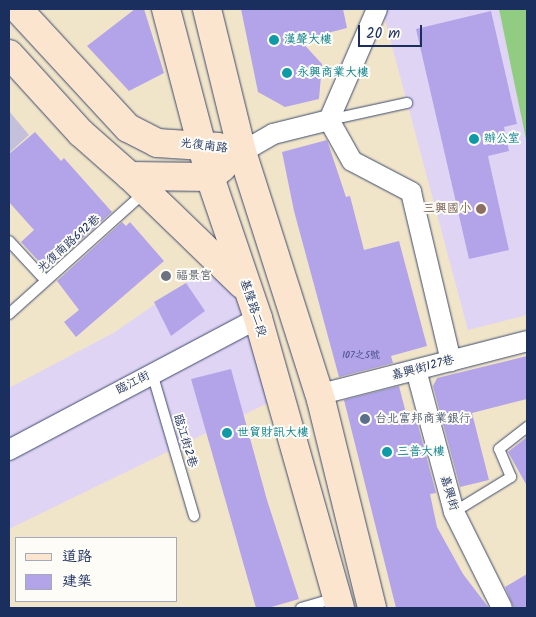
<!DOCTYPE html>
<html>
<head>
<meta charset="utf-8">
<style>
	body { margin:0 }
	#map { position:relative; width:536px; height:617px; overflow:hidden; background:#f1e5c9; font-family:Kalam,"LXGW WenKai TC",sans-serif }
	div>[style] { position:absolute }
	[style*='--x'] { left:calc(var(--x)*1px); top:calc(var(--y)*1px); width:calc(var(--w)*1px); rotate:calc(var(--a)*1deg) }
	.built>* { inset:0; background:#e0d4f4 }
	.industrial>* { inset:0; background:#c4c0db }
	.green>* { inset:0; background:#90cd82 }
	.building>* { inset:0; background:#b3a4ea }
	.roads { filter:drop-shadow(0 0 1px #3b4a6e) drop-shadow(0 0 1px #3b4a6e) }
	.lane>* { height:10px; margin:-5px; padding:0 5px; transform-origin:5px; border-radius:5px; background:#fff }
	.street>* { height:20px; margin:-10px; padding:0 10px; transform-origin:10px; border-radius:10px; background:#fff }
	.secondary>* { height:28px; margin:-14px; padding:0 14px; transform-origin:14px; border-radius:14px; background:#fbe5cf }
	.dots>* { width:14px; height:14px; translate:-50% -50%; box-sizing:border-box; border:2px solid #fdfcf7; border-radius:50% }
	span { translate:-50% -50%; white-space:nowrap; text-align:center; line-height:1.15; -webkit-text-stroke:4px #fdfcf7; paint-order:stroke }
	.number-label { font-size:10px; color:#414c81 }
	.number-label span { -webkit-text-stroke-width:0 }
	.culture-label { font-size:12px; color:#0d838f }
	.left { translate:0 -50%; text-align:left }
	.street-label { font-size:12px; color:#1b2f5e }
	.education-label { font-size:12px; color:#785e54 }
	.right { translate:-100% -50%; text-align:right }
	.worship-label { font-size:12px; color:#5b616d }
	.service-label { font-size:12px; color:#4e5e75 }
	.frame { position:absolute; inset:0; border:10px solid #1b2f5e; pointer-events:none }
	.legend { position:absolute; left:15px; top:537px; width:162px; height:65px; box-sizing:border-box; background:#fdfcf7; border:1px solid #a3aaba; margin:0; padding:6px 9px; list-style:none; font-size:15px; color:#1b2f5e }
	.legend li { display:flex; align-items:center; gap:10px; height:25px }
	.legend b { width:25px; border:1px solid #a3aaba }
	.scale { position:absolute; left:358px; top:25px; width:64px; height:22px; box-sizing:border-box; border:2px solid #1b2f5e; border-top:0; padding-left:6px; font-size:15px; line-height:18px; white-space:nowrap; color:#1b2f5e; -webkit-text-stroke:4px #fdfcf7; paint-order:stroke }
</style>
</head>
<body>
<div id="map">
	<div class="built">
		<div style="clip-path:polygon(382px 9px,527px 9px,527px 315px,468px 330px)"></div>
		<div style="clip-path:polygon(200px 273px,236px 286px,270px 402px,9px 529px,9px 388px,115px 332px)"></div>
	</div>
	<div class="industrial">
		<div style="clip-path:polygon(9px 111px,29px 135px,9px 153px)"></div>
	</div>
	<div class="green">
		<div style="clip-path:polygon(499px 9px,527px 9px,527px 144px)"></div>
	</div>
	<div class="building">
		<div style="clip-path:polygon(135px 9px,144px 9px,164px 73px,129px 91px,87px 46px)"></div>
		<div style="clip-path:polygon(241px 9px,343px 9px,347px 28px,300px 40px,322px 64px,319px 99px,285px 107px,258px 92px)"></div>
		<div style="clip-path:polygon(491px 11px,517px 124px,504px 127px,509px 151px,488px 156px,509px 250px,469px 259px,416px 29px)"></div>
		<div style="clip-path:polygon(35px 132px,61px 161px,64px 158px,112px 212px,47px 270px,21px 242px,34px 230px,9px 202px,9px 154px)"></div>
		<div style="clip-path:polygon(327px 140px,346px 197px,350px 196px,364px 250px,399px 241px,427px 346px,391px 356px,393px 363px,339px 377px,294px 211px,282px 152px)"></div>
		<div style="clip-path:polygon(122px 222px,126px 226px,130px 222px,164px 261px,76px 337px,64px 322px,79px 310px,57px 281px)"></div>
		<div style="clip-path:polygon(186px 283px,205px 311px,171px 336px,154px 302px)"></div>
		<div style="clip-path:polygon(527px 356px,527px 399px,472px 413px,489px 480px,460px 487px,433px 386px,437px 378px)"></div>
		<div style="clip-path:polygon(231px 369px,267px 500px,299px 599px,268px 608px,256px 608px,191px 379px)"></div>
		<div style="clip-path:polygon(399px 386px,409px 425px,415px 414px,436px 493px,430px 494px,437px 527px,463px 574px,489px 608px,396px 608px,344px 400px)"></div>
		<div style="clip-path:polygon(527px 437px,527px 486px,508px 452px)"></div>
		<div style="clip-path:polygon(527px 574px,527px 608px,514px 608px,505px 587px)"></div>
	</div>
	<div class="roads">
		<div class="lane">
			<div style="--x:329;--y:120;--w:80;--a:-12.3"></div>
			<div style="--x:9;--y:241;--w:54;--a:47.2"></div>
			<div style="--x:9;--y:314;--w:183;--a:-41.9"></div>
			<div style="--x:152;--y:373;--w:149;--a:73.6"></div>
			<div style="--x:454;--y:512;--w:67;--a:-31.6"></div>
			<div style="--x:511;--y:477;--w:30;--a:-113"></div>
			<div style="--x:499;--y:449;--w:36;--a:-38"></div>
			<div style="--x:301;--y:608;--w:36;--a:-16"></div>
		</div>
		<div class="street">
			<div style="--x:329;--y:120;--w:47;--a:60.7"></div>
			<div style="--x:352;--y:161;--w:67;--a:27.7"></div>
			<div style="--x:411;--y:192;--w:174;--a:76.7"></div>
			<div style="--x:242;--y:152;--w:36;--a:-30"></div>
			<div style="--x:273;--y:134;--w:58;--a:-14"></div>
			<div style="--x:329;--y:120;--w:121;--a:-66.6"></div>
			<div style="--x:416;--y:370;--w:147;--a:75"></div>
			<div style="--x:454;--y:512;--w:107;--a:63.4"></div>
			<div style="--x:321;--y:400;--w:11;--a:-45"></div>
			<div style="--x:329;--y:392;--w:204;--a:-14.4"></div>
			<div style="--x:9;--y:450;--w:282;--a:-27.9"></div>
		</div>
		<div class="secondary">
			<div style="--x:18;--y:9;--w:162;--a:47.3"></div>
			<div style="--x:128;--y:128;--w:33;--a:27"></div>
			<div style="--x:157;--y:143;--w:62;--a:3.7"></div>
			<div style="--x:166;--y:9;--w:174;--a:75.3"></div>
			<div style="--x:210;--y:177;--w:149;--a:71.2"></div>
			<div style="--x:258;--y:318;--w:301;--a:74.2"></div>
			<div style="--x:207;--y:9;--w:147;--a:76.2"></div>
			<div style="--x:242;--y:152;--w:260;--a:72.3"></div>
			<div style="--x:321;--y:400;--w:214;--a:76.2"></div>
			<div style="--x:9;--y:54;--w:107;--a:47.7"></div>
			<div style="--x:81;--y:133;--w:65;--a:41.3"></div>
			<div style="--x:130;--y:176;--w:80;--a:0.7"></div>
			<div style="--x:210;--y:177;--w:16;--a:-38"></div>
			<div style="--x:130;--y:176;--w:156;--a:44"></div>
		</div>
	</div>
	<div class="dots">
		<div style="left:274px;top:40px;background:#0f9aa8"></div>
		<div style="left:287px;top:73px;background:#0f9aa8"></div>
		<div style="left:474px;top:139px;background:#0f9aa8"></div>
		<div style="left:481px;top:209px;background:#8d6e63"></div>
		<div style="left:166px;top:276px;background:#6b7280"></div>
		<div style="left:365px;top:419px;background:#5c6f8a"></div>
		<div style="left:227px;top:433px;background:#0f9aa8"></div>
		<div style="left:387px;top:452px;background:#0f9aa8"></div>
	</div>
	<div class="number-label">
		<span style="left:361px;top:356px">107之5號</span>
	</div>
	<div class="culture-label">
		<span class="left" style="left:284px;top:40px">漢聲大樓</span>
		<span class="left" style="left:297px;top:73px">永興商業大樓</span>
		<span class="left" style="left:484px;top:139px">辦公室</span>
		<span class="left" style="left:237px;top:433px">世貿財訊大樓</span>
		<span class="left" style="left:397px;top:452px">三普大樓</span>
	</div>
	<div class="street-label">
		<span style="left:204px;top:146px;rotate:7deg">光復南路</span>
		<span style="left:69px;top:244px;rotate:-42deg">光復南路692巷</span>
		<span style="left:253px;top:308px;rotate:72deg">基隆路二段</span>
		<span style="left:423px;top:368px;rotate:-15deg">嘉興街127巷</span>
		<span style="left:133px;top:383px;rotate:-27deg">臨江街</span>
		<span style="left:185px;top:441px;rotate:73deg">臨江街2巷</span>
		<span style="left:449px;top:493px;rotate:73deg">嘉興街</span>
	</div>
	<div class="education-label">
		<span class="right" style="left:471px;top:209px">三興國小</span>
	</div>
	<div class="worship-label">
		<span class="left" style="left:176px;top:276px">福景宮</span>
	</div>
	<div class="service-label">
		<span class="left" style="left:375px;top:419px">台北富邦商業銀行</span>
	</div>
	<div class="frame"></div>
	<ul class="legend">
	<li><b style="height:6px;background:#fbe5cf"></b>道路</li>
	<li><b style="height:14px;background:#b3a4ea"></b>建築</li>
	</ul>
	<div class="scale">20 m</div>
</div>
</body>
</html>
